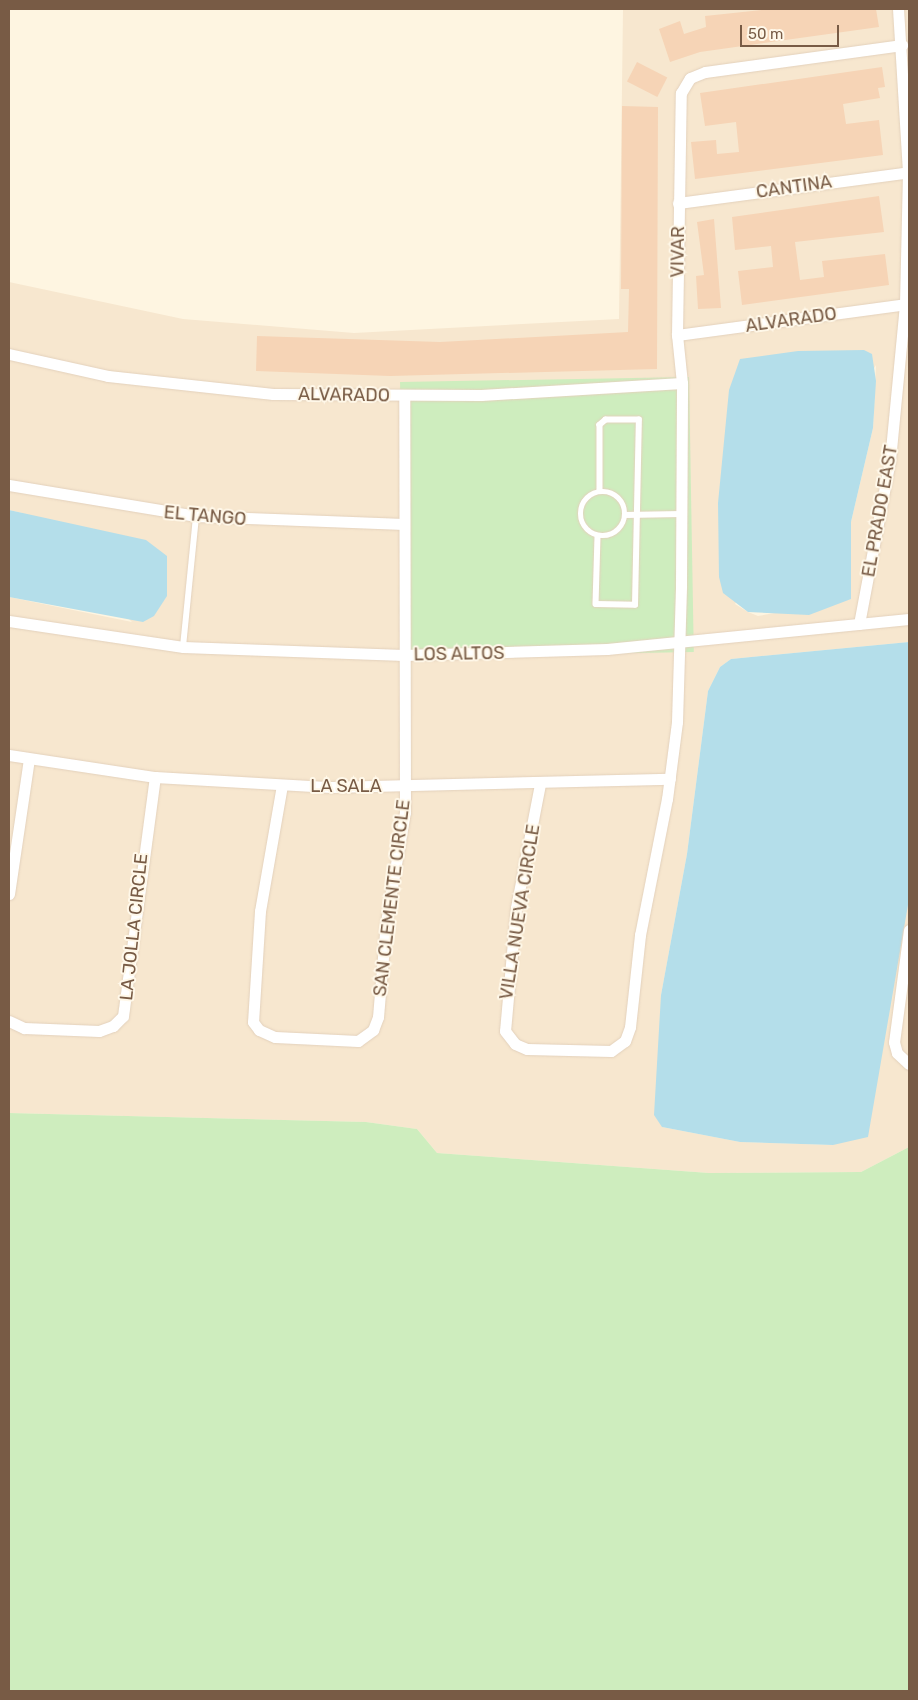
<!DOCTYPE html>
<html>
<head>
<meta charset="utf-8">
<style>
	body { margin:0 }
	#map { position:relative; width:918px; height:1700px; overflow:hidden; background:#fef5e1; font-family:Rubik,sans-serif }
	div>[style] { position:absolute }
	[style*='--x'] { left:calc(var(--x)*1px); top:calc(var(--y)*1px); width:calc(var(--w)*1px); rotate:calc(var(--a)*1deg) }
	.residential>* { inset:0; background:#f7e7cf }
	.green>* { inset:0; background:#ceedbe; transform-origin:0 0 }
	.water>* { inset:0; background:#b4deea }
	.building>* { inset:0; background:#f6d4b6; transform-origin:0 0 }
	.roads { filter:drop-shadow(0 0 1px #e3d1bc) drop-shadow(0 0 1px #e3d1bc) }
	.service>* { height:5.5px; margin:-2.75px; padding:0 2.75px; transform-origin:2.75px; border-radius:2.75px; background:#fff }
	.service>.ring { margin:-2.75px; padding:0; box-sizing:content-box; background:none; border:5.5px solid #fff; border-radius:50% }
	.minor>* { height:11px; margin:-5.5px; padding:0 5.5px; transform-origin:5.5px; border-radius:5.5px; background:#fff }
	span { translate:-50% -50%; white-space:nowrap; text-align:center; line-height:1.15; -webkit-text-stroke:4px #fff8e9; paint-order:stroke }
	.street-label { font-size:18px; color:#785b45 }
	.frame { position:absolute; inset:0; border:10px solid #785b45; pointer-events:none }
	.scale { position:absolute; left:740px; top:25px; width:99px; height:22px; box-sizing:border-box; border:2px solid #785b45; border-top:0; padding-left:6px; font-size:15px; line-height:18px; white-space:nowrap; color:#785b45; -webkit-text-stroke:4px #fff8e9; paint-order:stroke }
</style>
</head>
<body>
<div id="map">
	<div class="residential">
		<div style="clip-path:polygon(evenodd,623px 9px,909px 9px,909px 642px,731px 659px,720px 667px,708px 691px,687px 854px,661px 995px,662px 1127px,740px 1142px,833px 1145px,909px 899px,909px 1147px,861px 1172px,709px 1173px,437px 1153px,417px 1129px,366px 1122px,9px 1113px,9px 597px,132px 622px,22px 513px,9px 510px,9px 282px,183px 319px,354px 333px,619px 319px,623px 9px,876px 365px,873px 428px,851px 522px,851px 599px,758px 616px,748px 612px,735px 604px,876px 365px)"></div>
	</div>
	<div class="green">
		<div style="left:689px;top:377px;width:275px;height:289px;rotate:89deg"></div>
		<div style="clip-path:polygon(9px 1113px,366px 1122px,417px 1129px,437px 1153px,709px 1173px,861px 1172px,909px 1147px,909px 1691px,9px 1691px)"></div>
	</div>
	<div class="water">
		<div style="clip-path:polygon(864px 350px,872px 354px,876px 381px,873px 428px,851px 522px,851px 599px,809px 615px,748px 612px,723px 593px,719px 577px,718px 503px,729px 390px,740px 359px,798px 351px)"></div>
		<div style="clip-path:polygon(9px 510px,146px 540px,167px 556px,167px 596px,154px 616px,143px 622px,9px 597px)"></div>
		<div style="clip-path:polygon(909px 642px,909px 899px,868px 1137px,833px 1145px,740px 1142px,662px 1127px,654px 1115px,661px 995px,687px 854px,708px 691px,720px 667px,731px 659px)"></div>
	</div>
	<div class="building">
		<div style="clip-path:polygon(770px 9px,876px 9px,879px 27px,700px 52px,670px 62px,659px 29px,680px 21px,684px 34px,706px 27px,705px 16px)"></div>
		<div style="left:637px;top:62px;width:34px;height:22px;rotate:27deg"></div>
		<div style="clip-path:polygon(882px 67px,885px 87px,878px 88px,880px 98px,843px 104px,846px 124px,879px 120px,883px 155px,695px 179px,691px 142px,716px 140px,717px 154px,739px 152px,736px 122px,705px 126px,700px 93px)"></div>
		<div style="clip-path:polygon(622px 106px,658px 107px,657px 369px,390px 376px,256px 371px,257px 336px,440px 342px,628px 332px,629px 289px,621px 289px)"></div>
		<div style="clip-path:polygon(879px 196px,884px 232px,795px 242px,800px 280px,824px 277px,822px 261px,885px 254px,889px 285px,742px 305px,738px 271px,773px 267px,771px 246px,735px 250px,732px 217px)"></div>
		<div style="clip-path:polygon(714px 219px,721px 308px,698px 309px,696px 276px,704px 275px,697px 222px)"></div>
	</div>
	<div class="roads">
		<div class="service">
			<div class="ring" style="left:581px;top:492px;width:38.5px;height:38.5px"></div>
			<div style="--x:625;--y:515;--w:57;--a:-1"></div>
			<div style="--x:598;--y:537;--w:67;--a:91.7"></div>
			<div style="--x:596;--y:604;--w:39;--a:1"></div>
			<div style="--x:635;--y:605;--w:185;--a:-88.8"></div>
			<div style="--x:639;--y:420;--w:33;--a:180"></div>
			<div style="--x:606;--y:420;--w:8;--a:140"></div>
			<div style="--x:600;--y:425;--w:64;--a:90"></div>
			<div style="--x:183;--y:647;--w:132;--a:-84.3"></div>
		</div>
		<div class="minor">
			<div style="--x:678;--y:203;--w:233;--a:-7.6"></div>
			<div style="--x:677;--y:335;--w:230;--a:-7.7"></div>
			<div style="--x:9;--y:354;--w:101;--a:12.5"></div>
			<div style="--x:108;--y:376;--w:166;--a:6.2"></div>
			<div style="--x:273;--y:394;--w:208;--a:0.3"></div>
			<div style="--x:481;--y:395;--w:201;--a:-3.4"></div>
			<div style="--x:9;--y:485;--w:190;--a:9.4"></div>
			<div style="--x:196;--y:516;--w:208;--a:2.2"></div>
			<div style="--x:9;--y:621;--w:176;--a:8.5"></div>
			<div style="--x:183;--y:647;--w:221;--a:2.1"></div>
			<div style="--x:404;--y:655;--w:203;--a:-1.7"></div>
			<div style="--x:607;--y:649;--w:303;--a:-5.7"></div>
			<div style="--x:859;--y:624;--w:167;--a:-79.3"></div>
			<div style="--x:890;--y:460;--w:157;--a:-84.5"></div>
			<div style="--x:905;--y:304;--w:132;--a:-88.7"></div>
			<div style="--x:908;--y:172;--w:163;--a:-93.5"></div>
			<div style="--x:9;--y:755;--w:148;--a:8.6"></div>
			<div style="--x:155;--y:777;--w:176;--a:3.3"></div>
			<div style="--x:331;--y:787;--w:339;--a:-1.4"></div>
			<div style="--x:540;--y:784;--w:126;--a:101"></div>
			<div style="--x:516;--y:908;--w:123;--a:95.1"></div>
			<div style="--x:505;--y:1031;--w:16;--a:52"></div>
			<div style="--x:515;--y:1044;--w:13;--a:23"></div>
			<div style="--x:527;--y:1049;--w:84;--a:1.4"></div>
			<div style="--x:611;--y:1051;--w:17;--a:-36"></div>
			<div style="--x:625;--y:1041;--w:15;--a:-70"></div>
			<div style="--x:630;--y:1027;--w:93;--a:-83.8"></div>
			<div style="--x:640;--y:935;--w:139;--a:-78.8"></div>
			<div style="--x:667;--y:799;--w:78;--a:-82.6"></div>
			<div style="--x:677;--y:722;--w:137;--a:-88.3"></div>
			<div style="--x:681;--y:585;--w:202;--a:-89.7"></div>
			<div style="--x:682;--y:383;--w:48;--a:-95.9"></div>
			<div style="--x:677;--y:335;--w:242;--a:-89.1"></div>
			<div style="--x:681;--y:93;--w:17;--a:-59"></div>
			<div style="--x:690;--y:78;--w:16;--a:-22"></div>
			<div style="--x:705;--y:72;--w:199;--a:-7.8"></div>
			<div style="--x:282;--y:785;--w:128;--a:99.9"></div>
			<div style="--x:260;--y:911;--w:111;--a:93.6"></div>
			<div style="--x:253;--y:1022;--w:10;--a:53"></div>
			<div style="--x:259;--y:1030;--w:17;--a:24"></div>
			<div style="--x:275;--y:1037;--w:83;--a:2.8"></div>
			<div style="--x:358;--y:1041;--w:19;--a:-36"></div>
			<div style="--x:373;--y:1030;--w:14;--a:-69"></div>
			<div style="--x:378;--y:1017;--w:95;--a:-85.2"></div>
			<div style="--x:386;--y:922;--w:112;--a:-80.2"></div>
			<div style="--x:405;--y:812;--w:416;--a:-90.1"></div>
			<div style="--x:9;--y:894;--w:136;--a:-81.6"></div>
			<div style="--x:909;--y:930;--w:113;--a:97.6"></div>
			<div style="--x:894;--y:1042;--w:11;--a:75"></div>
			<div style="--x:897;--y:1053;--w:16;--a:43"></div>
			<div style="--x:9;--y:1021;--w:17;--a:25"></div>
			<div style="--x:24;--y:1028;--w:75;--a:2.3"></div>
			<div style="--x:99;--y:1031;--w:15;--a:-20"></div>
			<div style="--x:113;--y:1026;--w:14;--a:-45"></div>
			<div style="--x:123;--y:1016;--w:241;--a:-82.4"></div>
		</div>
	</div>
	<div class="street-label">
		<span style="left:794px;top:187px;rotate:-8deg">CANTINA</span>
		<span style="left:678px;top:252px;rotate:-89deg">VIVAR</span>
		<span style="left:791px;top:320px;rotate:-8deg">ALVARADO</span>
		<span style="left:344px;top:395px;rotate:1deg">ALVARADO</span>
		<span style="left:880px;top:511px;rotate:-80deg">EL PRADO EAST</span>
		<span style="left:205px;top:516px;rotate:5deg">EL TANGO</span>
		<span style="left:459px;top:654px;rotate:-1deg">LOS ALTOS</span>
		<span style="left:346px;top:786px">LA SALA</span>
		<span style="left:392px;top:898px;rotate:-83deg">SAN CLEMENTE CIRCLE</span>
		<span style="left:520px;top:912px;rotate:-81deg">VILLA NUEVA CIRCLE</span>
		<span style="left:134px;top:927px;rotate:-84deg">LA JOLLA CIRCLE</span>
	</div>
	<div class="frame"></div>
	<div class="scale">50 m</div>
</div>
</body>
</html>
